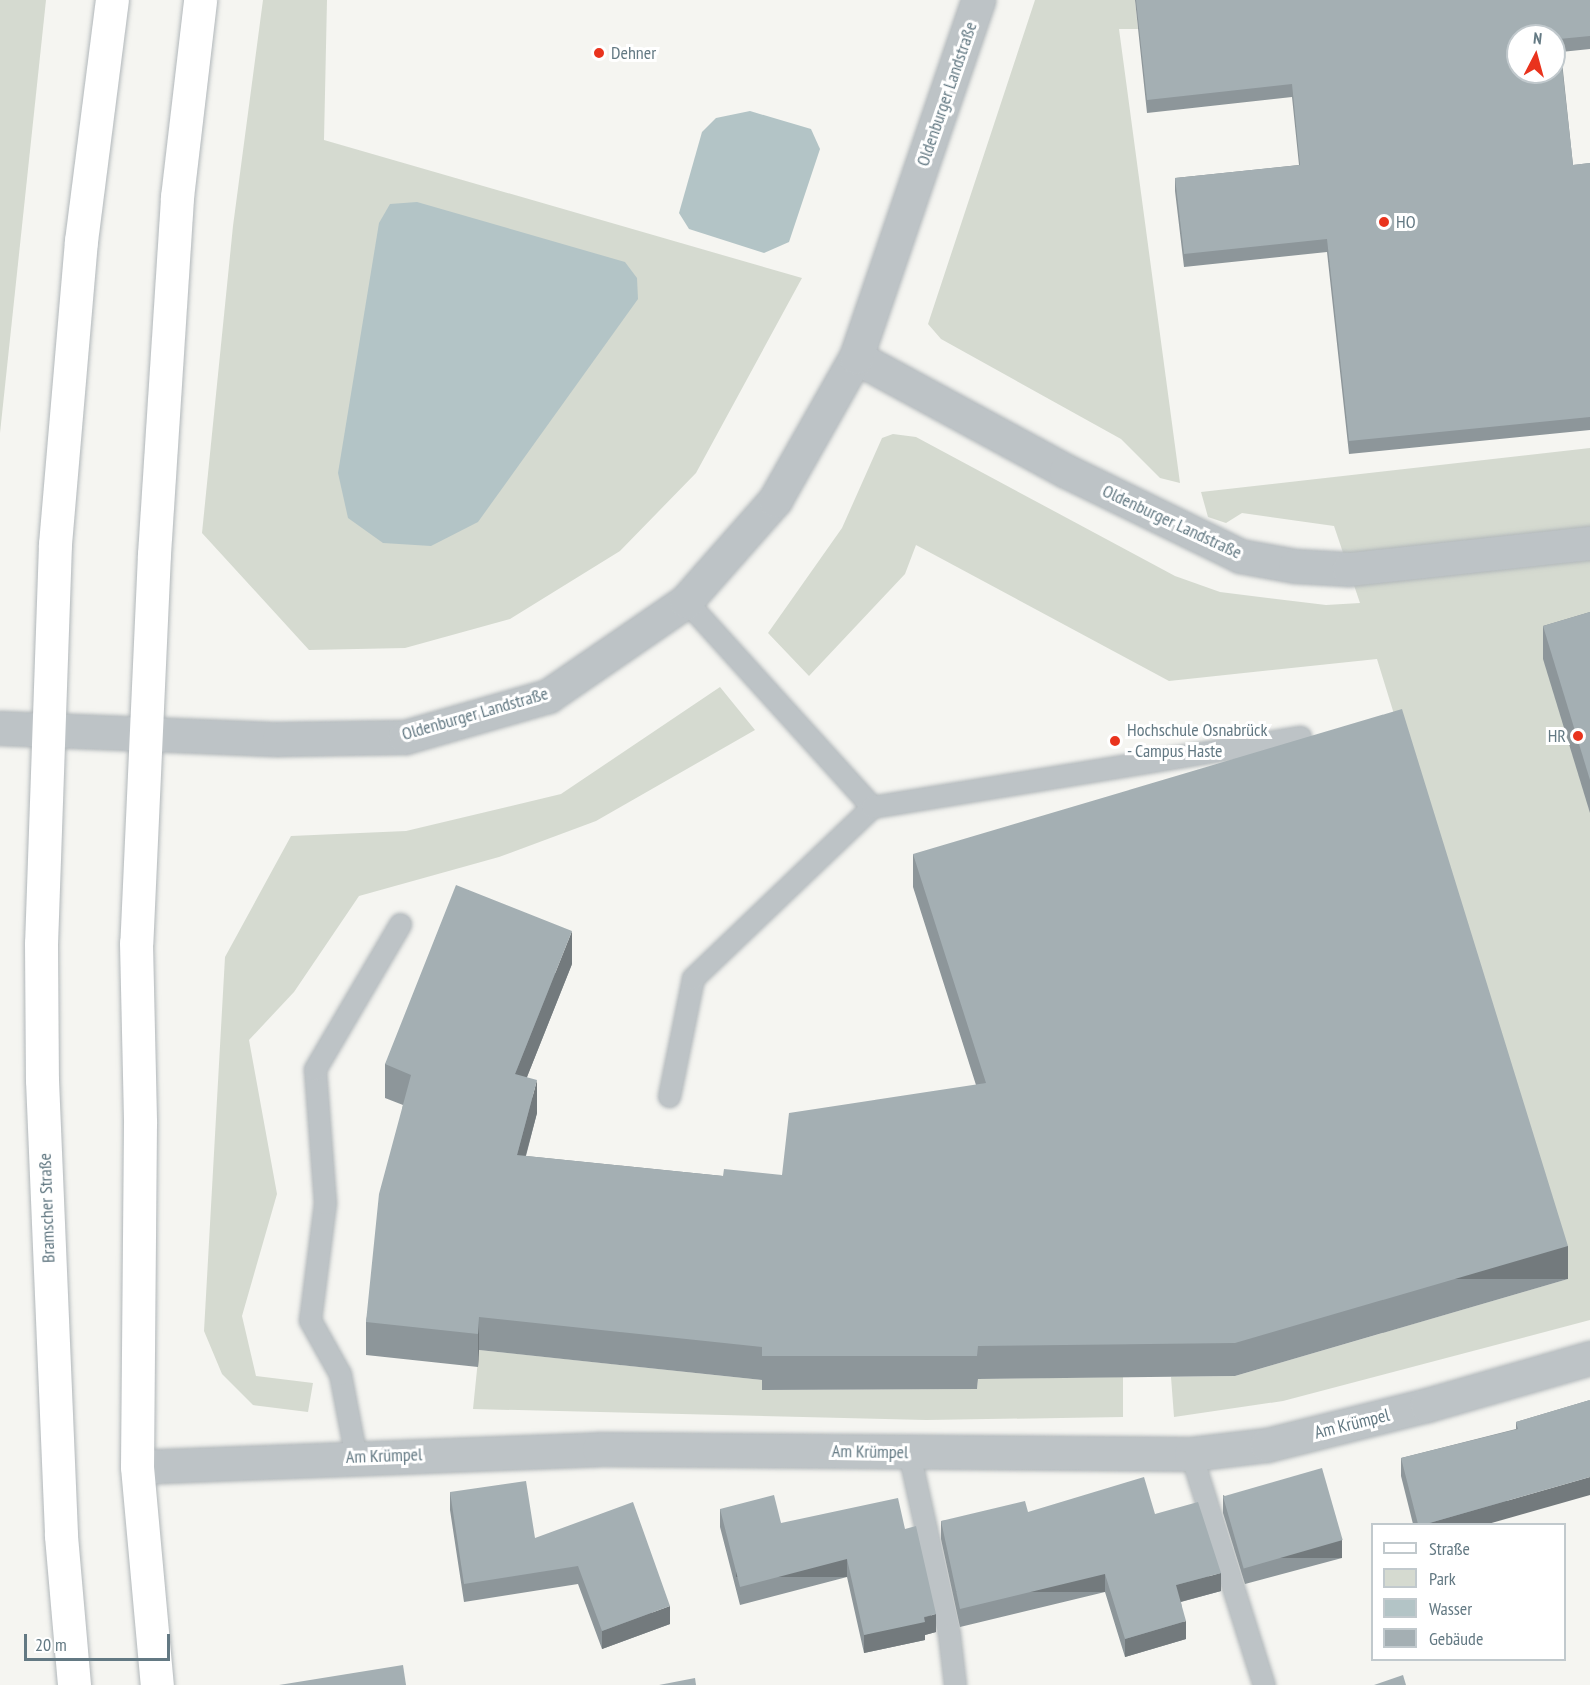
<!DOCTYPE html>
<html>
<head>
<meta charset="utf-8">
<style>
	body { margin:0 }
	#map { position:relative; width:1590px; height:1685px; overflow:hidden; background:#f5f5f1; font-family:"PT Sans Narrow",sans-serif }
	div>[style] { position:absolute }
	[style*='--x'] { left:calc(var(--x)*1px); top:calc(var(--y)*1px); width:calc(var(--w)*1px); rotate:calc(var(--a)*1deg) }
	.green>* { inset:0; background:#d5dad0 }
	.water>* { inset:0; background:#b3c4c6 }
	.roads { filter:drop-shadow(0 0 2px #b1b7ba) drop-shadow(0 0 2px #b1b7ba) }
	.service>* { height:21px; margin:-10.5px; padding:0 10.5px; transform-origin:10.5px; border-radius:10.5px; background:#bdc3c6 }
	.minor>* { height:33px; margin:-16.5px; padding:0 16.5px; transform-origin:16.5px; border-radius:16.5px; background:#bdc3c6 }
	.tertiary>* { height:33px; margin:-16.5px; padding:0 16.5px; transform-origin:16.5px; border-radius:16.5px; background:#bdc3c6 }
	.primary>* { height:33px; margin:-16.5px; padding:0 16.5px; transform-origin:16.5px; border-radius:16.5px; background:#fff }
	.trunk>* { height:33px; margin:-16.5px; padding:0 16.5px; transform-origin:16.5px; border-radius:16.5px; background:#fff }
	.wall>* { inset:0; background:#8d969a }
	.shaded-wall>* { inset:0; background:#737a7d; transform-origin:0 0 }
	.building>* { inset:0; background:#a4afb3; transform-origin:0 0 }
	.dots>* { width:16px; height:16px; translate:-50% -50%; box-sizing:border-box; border:3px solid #fff; border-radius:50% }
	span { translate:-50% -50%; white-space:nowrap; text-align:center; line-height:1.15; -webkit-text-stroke:6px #fff; paint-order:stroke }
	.poi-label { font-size:18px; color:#637983 }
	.left { translate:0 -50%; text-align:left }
	.right { translate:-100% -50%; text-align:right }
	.street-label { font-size:18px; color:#637983 }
	.legend { position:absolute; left:1371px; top:1523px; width:195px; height:138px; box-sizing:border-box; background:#fff; border:2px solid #c1c9cd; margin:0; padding:8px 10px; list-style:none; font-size:18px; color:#637983 }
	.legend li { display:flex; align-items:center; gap:12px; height:30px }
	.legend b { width:30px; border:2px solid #c1c9cd }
	.north { position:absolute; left:1506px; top:24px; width:60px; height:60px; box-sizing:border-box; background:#fff; border:2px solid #c1c9cd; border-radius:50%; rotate:6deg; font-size:16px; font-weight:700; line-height:24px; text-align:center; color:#637983 }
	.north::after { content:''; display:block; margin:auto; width:21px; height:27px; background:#e9331d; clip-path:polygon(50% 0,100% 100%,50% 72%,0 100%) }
	.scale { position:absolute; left:24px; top:1634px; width:146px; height:27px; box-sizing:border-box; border:3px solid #637983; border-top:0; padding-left:8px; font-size:18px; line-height:21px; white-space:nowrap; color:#637983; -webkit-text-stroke:4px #fff; paint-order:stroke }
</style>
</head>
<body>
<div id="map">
	<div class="green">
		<div style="clip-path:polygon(0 0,46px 0,0 433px)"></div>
		<div style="clip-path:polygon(263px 0,327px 0,324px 140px,802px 278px,696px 473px,620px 551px,510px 619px,405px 648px,309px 650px,202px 533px,233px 226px)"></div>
		<div style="clip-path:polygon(1035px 0,1135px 0,1138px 29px,1119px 29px,1180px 483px,1160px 478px,1121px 439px,941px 339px,928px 324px)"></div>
		<div style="clip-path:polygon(893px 434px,916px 437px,1175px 576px,1220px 592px,1326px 605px,1360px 603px,1334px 526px,1242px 513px,1226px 523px,1208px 517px,1201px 492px,1590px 448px,1590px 1320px,1283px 1401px,1174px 1417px,1171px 1377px,1235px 1376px,1568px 1279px,1377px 659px,1169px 681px,916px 545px,905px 574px,809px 676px,768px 633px,842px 528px,882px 438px)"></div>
		<div style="clip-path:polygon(720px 687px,755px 730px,596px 821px,499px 857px,359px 896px,294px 992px,249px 1040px,277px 1194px,242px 1316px,256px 1376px,313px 1383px,308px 1412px,253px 1405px,222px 1374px,204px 1331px,225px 957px,291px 836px,406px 831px,561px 794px)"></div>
		<div style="clip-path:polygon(479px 1350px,762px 1380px,763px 1390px,977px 1389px,978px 1379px,1123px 1377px,1123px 1417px,926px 1420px,473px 1409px)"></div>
	</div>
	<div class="water">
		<div style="clip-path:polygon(750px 111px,811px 129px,820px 149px,789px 242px,764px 253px,689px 229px,679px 213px,702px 132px,716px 118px)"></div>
		<div style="clip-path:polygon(417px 202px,625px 262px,637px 278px,638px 299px,478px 522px,431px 546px,383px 543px,348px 518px,338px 473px,379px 223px,390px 204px)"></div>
	</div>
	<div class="roads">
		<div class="service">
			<div style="--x:686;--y:601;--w:278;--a:47.9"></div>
			<div style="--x:669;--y:1096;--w:120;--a:-78.5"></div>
			<div style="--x:693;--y:978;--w:248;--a:-43.7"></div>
			<div style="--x:872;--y:807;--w:434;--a:-9.3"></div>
			<div style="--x:909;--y:1453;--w:185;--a:77.5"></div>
			<div style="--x:949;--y:1634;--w:51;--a:83.3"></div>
			<div style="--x:1191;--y:1454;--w:242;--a:72.5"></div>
			<div style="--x:356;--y:1457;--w:85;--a:-100.9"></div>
			<div style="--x:340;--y:1374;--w:62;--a:-119.1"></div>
			<div style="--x:310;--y:1320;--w:118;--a:-82.7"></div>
			<div style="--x:325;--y:1203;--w:134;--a:-94.3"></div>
			<div style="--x:315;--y:1069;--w:168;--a:-59.6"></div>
		</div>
		<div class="minor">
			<div style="--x:856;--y:357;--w:239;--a:28.5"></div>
			<div style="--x:1066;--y:471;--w:194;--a:26"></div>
			<div style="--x:1240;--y:556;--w:56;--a:10.3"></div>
			<div style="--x:1295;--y:566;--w:54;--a:3.2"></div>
			<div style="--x:1349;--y:569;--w:242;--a:-6.2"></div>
			<div style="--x:137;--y:1467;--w:462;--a:-2.2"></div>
			<div style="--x:599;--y:1449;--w:592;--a:0.48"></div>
			<div style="--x:1191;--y:1454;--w:77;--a:-6.8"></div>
			<div style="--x:1267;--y:1445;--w:165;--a:-14"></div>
			<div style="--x:1427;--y:1405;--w:170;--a:-16.1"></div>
		</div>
		<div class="tertiary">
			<div style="--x:0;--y:728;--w:279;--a:2.3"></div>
			<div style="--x:279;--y:739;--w:126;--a:-0.9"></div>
			<div style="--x:405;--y:737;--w:149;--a:-16"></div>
			<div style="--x:548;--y:696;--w:168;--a:-34.5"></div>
			<div style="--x:686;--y:601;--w:135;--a:-48.6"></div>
			<div style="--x:775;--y:500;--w:164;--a:-60.5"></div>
			<div style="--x:856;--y:357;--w:377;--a:-71.1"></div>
		</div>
		<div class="primary">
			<div style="--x:55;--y:544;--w:399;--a:92"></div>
			<div style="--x:41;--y:943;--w:137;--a:89.6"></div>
			<div style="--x:42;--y:1080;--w:456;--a:87.6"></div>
			<div style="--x:61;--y:1536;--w:150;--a:85"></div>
			<div style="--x:154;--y:554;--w:389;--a:92.6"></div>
			<div style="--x:136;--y:943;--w:180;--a:88.7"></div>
			<div style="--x:140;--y:1123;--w:344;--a:90.5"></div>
			<div style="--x:137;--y:1467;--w:219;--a:84.8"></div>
		</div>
		<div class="trunk">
			<div style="--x:55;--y:544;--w:304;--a:-85.1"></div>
			<div style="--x:81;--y:241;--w:243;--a:-82.7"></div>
			<div style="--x:154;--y:554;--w:358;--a:-86.3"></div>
			<div style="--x:177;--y:197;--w:198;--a:-83.3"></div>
		</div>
	</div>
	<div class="wall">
		<div style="clip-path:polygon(1135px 0,1590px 0,1590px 49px,1561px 52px,1573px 165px,1590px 163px,1590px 430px,1349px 454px,1327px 252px,1184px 267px,1175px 191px,1175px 178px,1299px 165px,1292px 97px,1147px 113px)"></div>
		<div style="clip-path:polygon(1590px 612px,1590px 813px,1543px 659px,1543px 626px)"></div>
		<div style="clip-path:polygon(913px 854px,1568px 1279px,1235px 1376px,978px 1379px,977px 1389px,762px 1390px,762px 1380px,479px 1350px,478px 1367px,366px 1355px,366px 1322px,403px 1105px,385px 1098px,385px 1064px,572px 964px,527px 1077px,537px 1113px,526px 1156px,723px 1176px,782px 1175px,976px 1085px,913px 887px)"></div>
		<div style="clip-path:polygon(1590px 1400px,1488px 1524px,1413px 1524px,1401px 1476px,1401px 1458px,1516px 1429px,1516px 1422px)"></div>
		<div style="clip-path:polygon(450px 1492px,535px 1538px,670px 1624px,602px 1649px,578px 1584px,464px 1602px,450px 1510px)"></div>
		<div style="clip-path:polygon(1223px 1495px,1342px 1558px,1245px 1584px,1223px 1513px)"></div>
		<div style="clip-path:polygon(720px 1509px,781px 1523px,905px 1529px,936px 1632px,925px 1635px,925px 1640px,864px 1653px,847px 1577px,740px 1605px,720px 1527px)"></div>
		<div style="clip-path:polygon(1028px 1512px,1155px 1514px,1221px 1591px,1181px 1602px,1186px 1639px,1125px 1657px,1105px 1592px,960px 1627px,941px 1539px,941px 1521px)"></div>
	</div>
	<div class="shaded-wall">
		<div style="clip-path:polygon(572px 931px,572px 964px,515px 1107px,515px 1074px)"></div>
		<div style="clip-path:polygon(537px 1080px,537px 1113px,517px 1188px,517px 1155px)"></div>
		<div style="left:1568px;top:1246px;width:33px;height:347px;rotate:90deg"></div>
		<div style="clip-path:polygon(479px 1317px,479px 1350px,478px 1367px,478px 1334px)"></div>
		<div style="clip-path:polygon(1590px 1477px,1590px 1495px,1488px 1524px,1426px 1524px)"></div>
		<div style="left:1342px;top:1540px;width:18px;height:100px;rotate:90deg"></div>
		<div style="left:847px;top:1559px;width:18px;height:111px;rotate:90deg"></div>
		<div style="clip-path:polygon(1221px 1573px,1221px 1591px,1176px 1603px,1176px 1585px)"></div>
		<div style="left:1105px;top:1574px;width:18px;height:149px;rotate:90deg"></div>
		<div style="clip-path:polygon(670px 1606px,670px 1624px,602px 1649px,602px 1631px)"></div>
		<div style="clip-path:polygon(936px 1614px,936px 1632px,925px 1635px,925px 1640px,864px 1653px,864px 1635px)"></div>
		<div style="clip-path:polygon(1186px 1621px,1186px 1639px,1125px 1657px,1125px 1639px)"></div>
	</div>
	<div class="building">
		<div style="clip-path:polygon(evenodd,1136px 0,1590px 0,1590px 36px,1559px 39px,1573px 165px,1590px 163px,1590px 417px,1349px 441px,1327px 239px,1184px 254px,1175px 178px,1300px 165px,1292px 84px,1147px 100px,1136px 0,1518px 36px,1554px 36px,1554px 72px,1518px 72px,1518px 36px)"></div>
		<div style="clip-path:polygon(1590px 612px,1590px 780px,1543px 626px)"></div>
		<div style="clip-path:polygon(1402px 709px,1568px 1246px,1235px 1343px,978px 1346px,977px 1356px,762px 1356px,762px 1347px,479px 1317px,478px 1334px,366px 1322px,379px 1194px,411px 1075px,385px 1064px,456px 885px,572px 931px,515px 1074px,537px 1080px,517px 1155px,723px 1176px,724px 1169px,782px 1175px,789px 1113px,986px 1083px,913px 854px)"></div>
		<div style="clip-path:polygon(1590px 1400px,1590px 1477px,1426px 1524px,1418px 1524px,1401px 1458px,1518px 1429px,1516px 1422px)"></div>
		<div style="left:1322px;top:1468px;width:75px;height:103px;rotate:74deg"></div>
		<div style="clip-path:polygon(1144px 1477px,1155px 1514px,1198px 1502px,1221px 1573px,1176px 1585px,1186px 1621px,1125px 1639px,1105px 1574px,960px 1609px,941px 1521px,1025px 1501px,1028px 1512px)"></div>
		<div style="clip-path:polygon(526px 1481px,535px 1538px,633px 1502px,670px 1606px,602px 1631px,578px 1566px,464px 1584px,450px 1492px)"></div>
		<div style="clip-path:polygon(774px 1495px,781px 1523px,898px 1498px,905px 1529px,916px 1526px,936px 1614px,924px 1617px,925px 1622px,864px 1635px,847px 1559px,740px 1587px,720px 1509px)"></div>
		<div style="clip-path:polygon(403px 1665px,406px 1685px,279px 1685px)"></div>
		<div style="clip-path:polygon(1403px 1675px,1406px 1685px,1374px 1685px)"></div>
		<div style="clip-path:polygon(695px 1678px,696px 1685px,659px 1685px)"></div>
	</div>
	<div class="dots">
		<div style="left:599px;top:53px;background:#e9331d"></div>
		<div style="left:1384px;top:222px;background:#e9331d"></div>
		<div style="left:1578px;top:736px;background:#e9331d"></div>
		<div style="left:1115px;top:741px;background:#e9331d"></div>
	</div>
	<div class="poi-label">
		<span class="left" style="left:611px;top:53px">Dehner</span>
		<span class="left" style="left:1396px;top:222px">HO</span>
		<span class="left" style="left:1127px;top:741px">Hochschule Osnabrück<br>- Campus Haste</span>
		<span class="right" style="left:1566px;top:736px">HR</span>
	</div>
	<div class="street-label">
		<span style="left:947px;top:94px;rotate:-71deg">Oldenburger Landstraße</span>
		<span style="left:1172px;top:522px;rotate:25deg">Oldenburger Landstraße</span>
		<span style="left:475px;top:714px;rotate:-16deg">Oldenburger Landstraße</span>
		<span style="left:47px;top:1208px;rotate:-92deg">Bramscher Straße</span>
		<span style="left:1352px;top:1424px;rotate:-14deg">Am Krümpel</span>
		<span style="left:870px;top:1452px;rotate:1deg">Am Krümpel</span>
		<span style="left:384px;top:1456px;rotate:-2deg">Am Krümpel</span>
	</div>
	<ul class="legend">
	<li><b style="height:8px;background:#fff"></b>Straße</li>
	<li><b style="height:16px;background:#d5dad0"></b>Park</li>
	<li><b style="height:16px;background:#b3c4c6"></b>Wasser</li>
	<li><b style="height:16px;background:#a4afb3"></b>Gebäude</li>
	</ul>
	<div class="north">N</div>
	<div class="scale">20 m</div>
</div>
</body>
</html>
